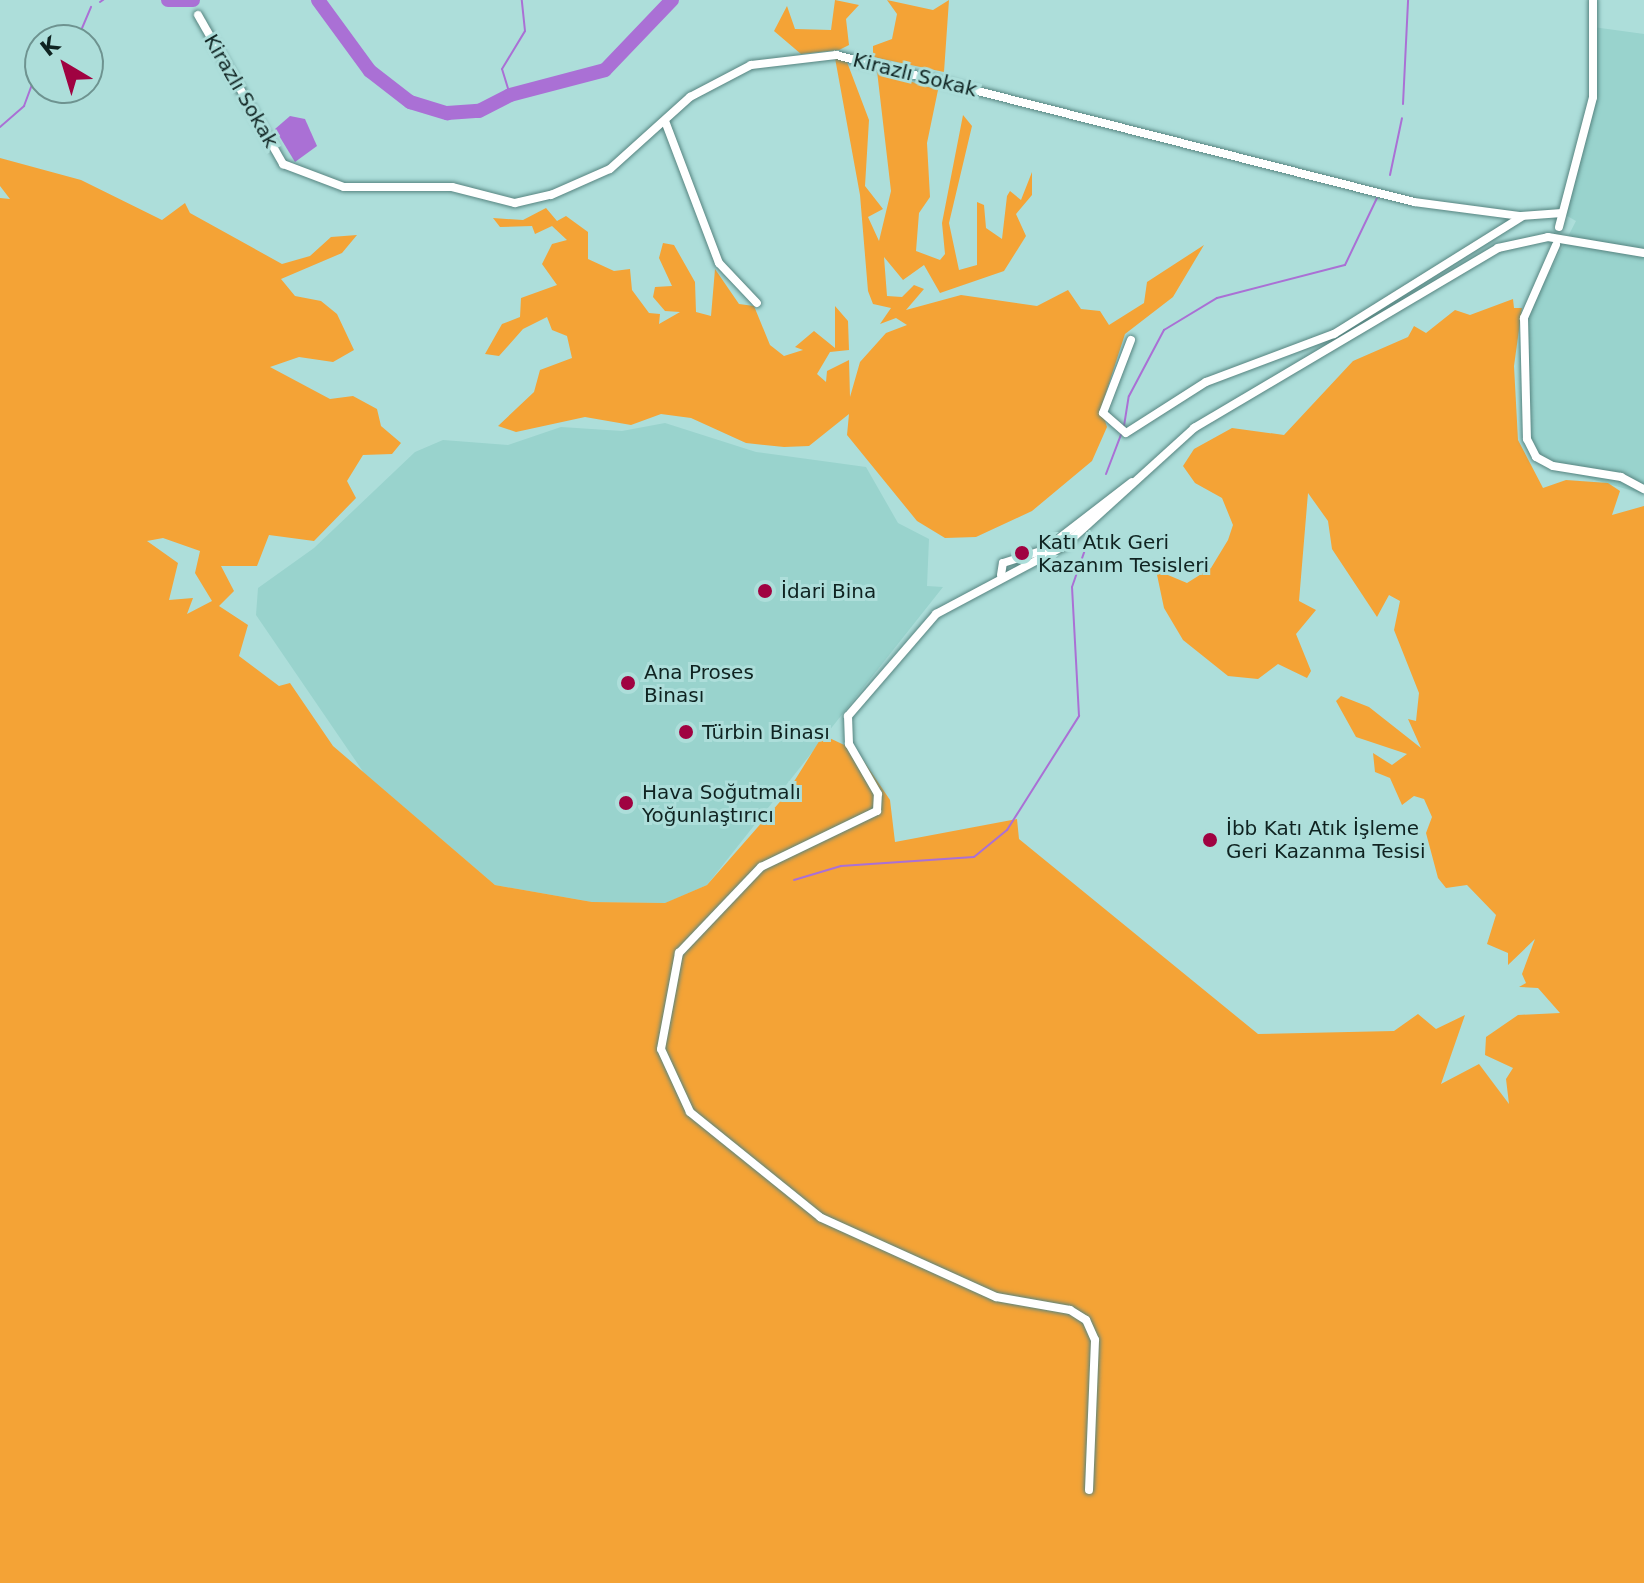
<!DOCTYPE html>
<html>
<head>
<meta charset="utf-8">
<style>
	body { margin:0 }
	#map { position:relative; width:1644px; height:1583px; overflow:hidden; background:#addeda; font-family:"DejaVu Sans",sans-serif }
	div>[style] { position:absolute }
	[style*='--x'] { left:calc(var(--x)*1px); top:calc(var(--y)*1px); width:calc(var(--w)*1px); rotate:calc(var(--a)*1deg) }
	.built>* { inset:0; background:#99d3cd }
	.green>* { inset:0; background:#f4a336 }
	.water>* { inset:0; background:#aa70d5 }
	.stream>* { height:2px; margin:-1px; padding:0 1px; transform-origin:1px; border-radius:1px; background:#aa70d5 }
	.river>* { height:14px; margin:-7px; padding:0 7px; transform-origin:7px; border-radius:7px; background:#aa70d5 }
	.roads { filter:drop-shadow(0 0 2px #568480) drop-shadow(0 0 2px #568480) }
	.minor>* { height:8px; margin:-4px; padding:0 4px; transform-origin:4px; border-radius:4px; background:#fff }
	.dots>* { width:22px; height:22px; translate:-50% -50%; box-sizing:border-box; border:4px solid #addeda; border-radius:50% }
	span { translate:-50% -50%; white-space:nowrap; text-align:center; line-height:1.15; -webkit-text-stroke:6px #addeda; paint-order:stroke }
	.street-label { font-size:20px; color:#0f2321 }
	.poi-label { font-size:20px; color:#0f2321 }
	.left { translate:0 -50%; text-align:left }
	.north { position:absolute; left:24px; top:24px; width:80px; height:80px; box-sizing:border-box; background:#addeda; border:2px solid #6e9390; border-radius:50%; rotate:322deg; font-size:22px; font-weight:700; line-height:32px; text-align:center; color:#0f2321 }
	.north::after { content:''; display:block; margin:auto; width:28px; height:36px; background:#a00241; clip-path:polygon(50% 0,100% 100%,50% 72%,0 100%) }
</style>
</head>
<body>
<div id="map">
	<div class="built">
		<div style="clip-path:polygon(1593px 27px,1644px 34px,1644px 494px,1552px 468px,1533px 453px,1523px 400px,1529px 312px,1576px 221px,1562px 213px,1593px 97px)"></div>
		<div style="clip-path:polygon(665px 423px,756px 452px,866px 467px,898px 523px,929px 539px,927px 586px,943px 587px,707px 885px,666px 903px,592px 902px,495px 885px,364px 773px,256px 615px,258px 588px,314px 548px,415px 452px,443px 440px,508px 445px,561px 427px,622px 431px)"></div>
	</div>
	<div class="green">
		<div style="clip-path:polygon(835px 0,859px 5px,846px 19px,849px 45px,839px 50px,801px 54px,774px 31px,787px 6px,795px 29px,831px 30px)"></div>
		<div style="clip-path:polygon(887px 0,933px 10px,949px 0,944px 72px,873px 57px,873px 46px,892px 39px,897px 14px)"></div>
		<div style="clip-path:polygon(835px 58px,847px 62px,869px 120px,865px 186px,883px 209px,868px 217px,879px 241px,891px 191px,877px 71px,938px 90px,927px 143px,930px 197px,919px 213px,916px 251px,940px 260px,945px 254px,942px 223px,963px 115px,972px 126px,949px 223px,959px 270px,977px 265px,977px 202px,984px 205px,986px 228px,1002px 239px,1007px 196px,1010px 191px,1021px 200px,1032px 172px,1032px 195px,1016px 214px,1026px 236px,1004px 271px,940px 293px,924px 265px,903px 280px,884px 257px,887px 296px,902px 297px,914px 285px,924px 289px,906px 310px,961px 295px,1037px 306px,1068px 290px,1081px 309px,1100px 311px,1109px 325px,1144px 303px,1147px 282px,1204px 245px,1173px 297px,1125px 334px,1101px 408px,1107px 427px,1092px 461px,1032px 511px,976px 537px,945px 538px,917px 521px,847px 435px,849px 414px,809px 446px,784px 447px,746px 443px,691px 418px,661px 414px,631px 425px,585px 417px,516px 432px,498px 426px,534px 392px,540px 370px,572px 358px,567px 336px,552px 330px,547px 317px,523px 329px,499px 356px,485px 354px,502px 324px,520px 317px,521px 298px,557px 285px,542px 264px,552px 244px,567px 240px,552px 226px,535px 234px,532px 226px,500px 227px,493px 218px,523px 220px,546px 208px,557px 221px,566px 216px,588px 232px,588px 259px,614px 271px,630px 269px,632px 290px,649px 313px,660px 314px,659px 324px,680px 312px,665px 311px,653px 297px,655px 287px,672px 286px,659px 258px,663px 243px,674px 245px,695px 282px,696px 312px,711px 316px,715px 269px,739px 304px,754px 306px,770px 345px,784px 356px,803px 350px,795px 347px,814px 331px,835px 348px,835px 306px,848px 321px,849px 350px,830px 352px,817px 374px,826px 382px,827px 371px,849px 360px,850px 397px,860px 362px,886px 333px,907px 325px,896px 318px,880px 324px,891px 308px,873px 304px,868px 291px,860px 195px)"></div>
		<div style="clip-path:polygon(evenodd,0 158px,81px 180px,162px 220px,185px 203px,190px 213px,282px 264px,310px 256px,331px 237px,357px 235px,342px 253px,281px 279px,295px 296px,321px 301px,337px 314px,354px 350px,333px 362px,299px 357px,270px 367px,330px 399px,353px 396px,377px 409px,381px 426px,401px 443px,392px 454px,363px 455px,347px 481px,356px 498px,314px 541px,269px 535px,257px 566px,221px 566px,234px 591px,219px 606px,248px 625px,239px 656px,279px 686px,290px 683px,333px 746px,495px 885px,592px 902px,665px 903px,707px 885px,785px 796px,823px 735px,857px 751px,890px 800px,895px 842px,1017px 819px,1019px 839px,1258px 1034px,1394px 1031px,1418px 1014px,1436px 1029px,1465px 1015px,1441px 1084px,1479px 1064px,1509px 1104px,1506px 1079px,1513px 1068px,1485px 1055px,1486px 1037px,1518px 1015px,1560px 1013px,1538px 988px,1519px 987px,1526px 983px,1522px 974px,1535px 939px,1508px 965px,1508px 953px,1487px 944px,1496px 915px,1467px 885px,1446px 888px,1438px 878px,1426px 833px,1432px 817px,1424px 799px,1414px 796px,1402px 805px,1390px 778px,1375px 772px,1373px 753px,1392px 765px,1407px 754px,1356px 737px,1336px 701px,1341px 696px,1369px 707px,1421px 748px,1408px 719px,1416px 721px,1419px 693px,1394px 630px,1400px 601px,1389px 595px,1377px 617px,1332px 549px,1328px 521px,1308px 493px,1299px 601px,1316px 610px,1296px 634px,1311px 671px,1307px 678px,1278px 664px,1258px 679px,1228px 676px,1183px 640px,1164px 608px,1156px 570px,1187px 583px,1211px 568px,1228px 540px,1233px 525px,1222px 498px,1195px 483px,1183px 466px,1194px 449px,1232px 428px,1284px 435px,1353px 361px,1408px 337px,1414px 326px,1426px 333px,1455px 310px,1470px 315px,1513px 299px,1514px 308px,1522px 308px,1514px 366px,1518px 440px,1543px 488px,1566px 480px,1608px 483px,1620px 491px,1612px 515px,1644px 506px,1644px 1583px,0 1583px,0 198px,10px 199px,0 186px,0 158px,163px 538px,200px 551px,195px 573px,212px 601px,187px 614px,193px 598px,169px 600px,178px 563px,147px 541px,163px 538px)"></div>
	</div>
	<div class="water">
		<div style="clip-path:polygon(290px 116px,305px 119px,317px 146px,295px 162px,275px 129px)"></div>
	</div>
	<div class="stream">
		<div style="--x:100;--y:2;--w:4;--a:-34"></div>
		<div style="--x:77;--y:40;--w:36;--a:-67"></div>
		<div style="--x:510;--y:95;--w:27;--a:-107"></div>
		<div style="--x:502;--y:69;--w:44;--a:-58.8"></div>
		<div style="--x:525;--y:31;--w:31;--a:-96"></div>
		<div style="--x:1403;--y:104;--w:104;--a:-87.2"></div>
		<div style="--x:0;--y:127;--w:32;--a:-41"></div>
		<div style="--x:24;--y:106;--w:46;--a:-69.6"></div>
		<div style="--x:1390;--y:175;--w:58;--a:-78.1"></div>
		<div style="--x:1124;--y:426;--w:30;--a:-81"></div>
		<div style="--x:1129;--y:396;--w:75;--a:-62.1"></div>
		<div style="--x:1164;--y:330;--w:62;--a:-31.1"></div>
		<div style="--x:1217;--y:298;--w:132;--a:-14.5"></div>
		<div style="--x:1345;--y:265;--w:74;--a:-64.5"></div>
		<div style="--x:1106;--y:474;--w:45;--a:-69.1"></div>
		<div style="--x:794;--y:880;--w:49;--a:-16.6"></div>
		<div style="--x:841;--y:866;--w:133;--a:-3.9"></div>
		<div style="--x:974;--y:857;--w:43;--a:-39.3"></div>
		<div style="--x:1007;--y:830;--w:135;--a:-57.7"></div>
		<div style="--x:1079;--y:716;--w:129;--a:-93.1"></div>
		<div style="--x:1072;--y:587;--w:46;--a:-70.8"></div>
	</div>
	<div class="river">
		<div style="--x:168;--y:0;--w:25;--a:0"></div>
		<div style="--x:318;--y:0;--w:88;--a:53.8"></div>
		<div style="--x:370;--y:71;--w:51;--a:37.8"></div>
		<div style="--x:410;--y:102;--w:39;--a:17"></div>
		<div style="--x:447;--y:113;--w:32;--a:-4"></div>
		<div style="--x:479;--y:111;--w:35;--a:-27"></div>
		<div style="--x:510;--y:95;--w:98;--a:-14.7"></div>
		<div style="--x:605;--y:70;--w:97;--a:-46.3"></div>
	</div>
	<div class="roads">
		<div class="minor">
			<div style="--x:198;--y:15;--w:172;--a:60.3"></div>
			<div style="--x:283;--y:164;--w:65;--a:20.7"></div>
			<div style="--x:344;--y:187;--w:108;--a:0"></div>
			<div style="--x:452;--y:187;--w:65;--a:14.3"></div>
			<div style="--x:515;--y:203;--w:37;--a:-13"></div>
			<div style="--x:551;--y:195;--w:64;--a:-23.8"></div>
			<div style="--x:610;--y:169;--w:108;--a:-42"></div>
			<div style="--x:690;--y:97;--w:69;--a:-27.7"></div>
			<div style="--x:751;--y:65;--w:86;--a:-6.7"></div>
			<div style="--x:836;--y:55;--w:596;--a:14.27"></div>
			<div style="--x:1414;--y:202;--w:108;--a:7.5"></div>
			<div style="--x:1521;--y:216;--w:41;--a:-4.2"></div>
			<div style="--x:665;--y:121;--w:152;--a:69.2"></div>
			<div style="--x:719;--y:263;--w:55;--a:46.5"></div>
			<div style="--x:1559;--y:227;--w:134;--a:-75.3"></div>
			<div style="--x:1593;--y:97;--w:97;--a:-90"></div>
			<div style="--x:1556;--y:245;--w:80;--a:113.7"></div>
			<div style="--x:1524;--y:318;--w:121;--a:88.6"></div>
			<div style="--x:1527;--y:439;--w:20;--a:63"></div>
			<div style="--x:1536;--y:457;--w:19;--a:28"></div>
			<div style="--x:1553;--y:466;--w:69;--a:9.2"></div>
			<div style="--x:1621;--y:477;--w:26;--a:28"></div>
			<div style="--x:1131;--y:340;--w:78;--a:111"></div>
			<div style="--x:1103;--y:413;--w:30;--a:41"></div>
			<div style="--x:1126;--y:433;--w:95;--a:-32.5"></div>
			<div style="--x:1206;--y:382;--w:137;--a:-20.6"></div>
			<div style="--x:1334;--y:334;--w:221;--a:-32"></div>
			<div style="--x:1001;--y:575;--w:12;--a:-81"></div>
			<div style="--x:1003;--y:563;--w:43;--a:-17.6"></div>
			<div style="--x:1044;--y:550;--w:111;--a:-37.7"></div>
			<div style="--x:1089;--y:1490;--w:150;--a:-87.7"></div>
			<div style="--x:1095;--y:1340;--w:22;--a:-114"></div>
			<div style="--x:1086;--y:1320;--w:19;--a:-148"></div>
			<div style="--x:1070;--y:1310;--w:75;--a:-170"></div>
			<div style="--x:996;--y:1297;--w:193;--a:-155.6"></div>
			<div style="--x:820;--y:1217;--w:167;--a:-141.1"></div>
			<div style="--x:690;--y:1112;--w:69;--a:-114.7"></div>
			<div style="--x:661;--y:1049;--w:98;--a:-79.4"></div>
			<div style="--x:679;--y:953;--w:119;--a:-46.4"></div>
			<div style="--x:761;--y:867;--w:129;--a:-25.8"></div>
			<div style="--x:877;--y:811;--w:17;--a:-87"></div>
			<div style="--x:878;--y:794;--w:58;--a:-120.1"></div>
			<div style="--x:849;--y:744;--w:28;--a:-92"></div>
			<div style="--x:848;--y:716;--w:135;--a:-49.2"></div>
			<div style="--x:936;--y:614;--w:145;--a:-28"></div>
			<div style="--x:1064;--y:546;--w:176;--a:-42.2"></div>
			<div style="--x:1194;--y:428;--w:353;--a:-30.6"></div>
			<div style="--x:1498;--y:248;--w:51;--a:-12.4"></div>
			<div style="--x:1548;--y:237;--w:97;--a:9.5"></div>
		</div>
	</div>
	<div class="dots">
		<div style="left:1022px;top:553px;background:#a00241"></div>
		<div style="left:765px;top:591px;background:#a00241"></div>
		<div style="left:628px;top:683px;background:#a00241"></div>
		<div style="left:686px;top:732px;background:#a00241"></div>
		<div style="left:626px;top:803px;background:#a00241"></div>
		<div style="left:1210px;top:840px;background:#a00241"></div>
	</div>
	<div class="street-label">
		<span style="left:915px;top:75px;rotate:14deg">Kirazlı Sokak</span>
		<span style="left:241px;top:91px;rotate:60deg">Kirazlı Sokak</span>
	</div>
	<div class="poi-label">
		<span class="left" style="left:1038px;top:554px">Katı Atık Geri<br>Kazanım Tesisleri</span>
		<span class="left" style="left:781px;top:591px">İdari Bina</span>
		<span class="left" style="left:644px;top:684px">Ana Proses<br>Binası</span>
		<span class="left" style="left:702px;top:732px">Türbin Binası</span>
		<span class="left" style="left:642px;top:804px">Hava Soğutmalı<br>Yoğunlaştırıcı</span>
		<span class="left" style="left:1226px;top:840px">İbb Katı Atık İşleme<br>Geri Kazanma Tesisi</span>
	</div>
	<div class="north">K</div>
</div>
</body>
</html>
